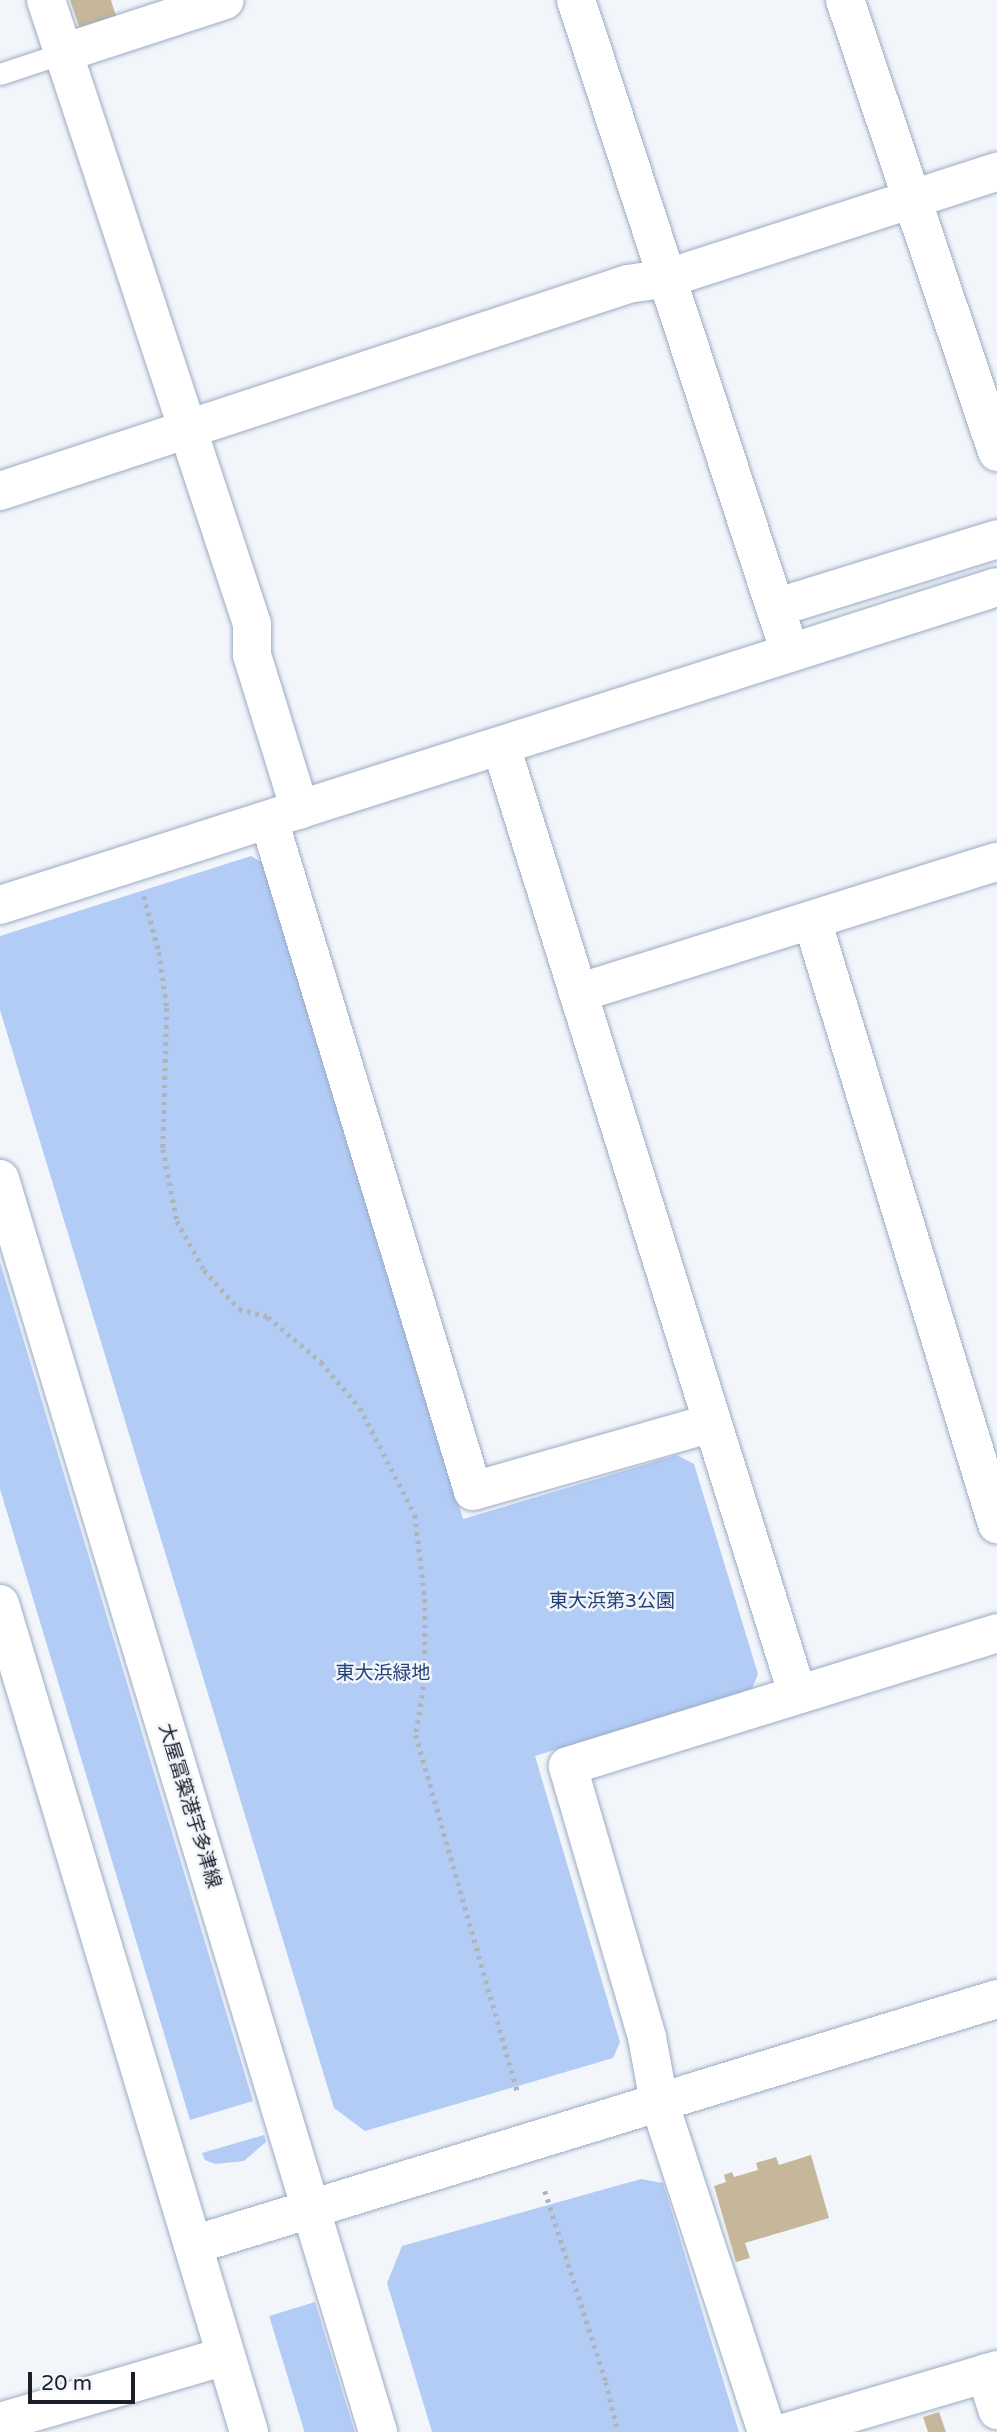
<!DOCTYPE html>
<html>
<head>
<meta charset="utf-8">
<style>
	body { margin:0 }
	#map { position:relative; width:997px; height:2432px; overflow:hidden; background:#f2f6fb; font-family:"Varela Round","Noto Sans JP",sans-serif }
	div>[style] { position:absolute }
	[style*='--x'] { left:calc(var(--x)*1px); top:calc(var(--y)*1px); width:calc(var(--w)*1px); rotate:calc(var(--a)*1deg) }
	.green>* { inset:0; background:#b3ccf6; transform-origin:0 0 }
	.building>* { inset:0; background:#c6b79b }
	.path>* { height:4.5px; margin-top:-2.25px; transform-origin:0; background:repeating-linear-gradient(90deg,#afb3ba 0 3.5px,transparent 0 8.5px) }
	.roads { filter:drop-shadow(0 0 2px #9babc5) drop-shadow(0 0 2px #9babc5) }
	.lane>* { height:21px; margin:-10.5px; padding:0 10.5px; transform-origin:10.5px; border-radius:10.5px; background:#fff }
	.street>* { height:38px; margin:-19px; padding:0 19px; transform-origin:19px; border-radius:19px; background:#fff }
	.secondary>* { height:38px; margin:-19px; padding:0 19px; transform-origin:19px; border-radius:19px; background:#fff }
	span { translate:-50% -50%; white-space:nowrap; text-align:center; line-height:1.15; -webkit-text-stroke:5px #f2f6fb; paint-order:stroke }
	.park-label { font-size:19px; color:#244277 }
	.street-label { font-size:19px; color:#191e28 }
	.scale { position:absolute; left:28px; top:2372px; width:107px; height:32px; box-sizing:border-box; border:4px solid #191e28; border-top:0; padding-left:9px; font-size:21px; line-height:24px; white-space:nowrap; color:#191e28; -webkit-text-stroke:5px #f2f6fb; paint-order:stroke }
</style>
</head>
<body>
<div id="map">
	<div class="green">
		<div style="clip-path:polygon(251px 856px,263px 863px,463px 1519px,677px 1455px,694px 1464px,758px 1674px,752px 1689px,535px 1756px,620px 2042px,613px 2058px,365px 2131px,334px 2108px,0 1010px,0 936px)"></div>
		<div style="clip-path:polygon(0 1262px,253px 2101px,190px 2120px,0 1489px)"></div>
		<div style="clip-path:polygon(264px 2135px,266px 2142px,244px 2161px,215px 2164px,205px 2160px,202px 2153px)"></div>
		<div style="clip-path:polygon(641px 2179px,663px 2183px,739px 2432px,432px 2432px,387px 2283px,402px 2246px)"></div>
		<div style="left:315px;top:2302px;width:136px;height:48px;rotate:73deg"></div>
	</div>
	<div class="building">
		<div style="clip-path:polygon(70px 0,111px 0,116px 16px,80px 29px)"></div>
		<div style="clip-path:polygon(811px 2155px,829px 2218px,745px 2243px,750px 2258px,736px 2262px,714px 2186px,726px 2182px,724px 2175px,732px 2172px,734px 2177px,758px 2170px,756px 2163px,776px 2157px,779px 2165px)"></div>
		<div style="clip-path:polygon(939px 2412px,946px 2432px,928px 2432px,923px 2417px)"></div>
	</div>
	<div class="path">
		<div style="--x:144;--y:896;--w:58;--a:75"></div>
		<div style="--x:159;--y:952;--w:57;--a:81.9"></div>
		<div style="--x:167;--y:1008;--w:141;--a:91.6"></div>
		<div style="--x:163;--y:1149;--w:73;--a:79"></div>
		<div style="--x:177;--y:1221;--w:56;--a:61.1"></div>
		<div style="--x:204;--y:1270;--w:52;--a:48.1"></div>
		<div style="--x:239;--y:1309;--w:30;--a:15"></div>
		<div style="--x:268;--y:1317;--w:70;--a:40.3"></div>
		<div style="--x:321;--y:1362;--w:60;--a:49.7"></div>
		<div style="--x:360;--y:1408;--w:120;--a:62.8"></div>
		<div style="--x:415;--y:1515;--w:85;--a:83.2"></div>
		<div style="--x:425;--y:1599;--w:79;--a:90"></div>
		<div style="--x:425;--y:1678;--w:58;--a:99"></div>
		<div style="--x:416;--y:1735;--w:373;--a:74.1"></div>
		<div style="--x:545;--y:2191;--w:201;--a:72.3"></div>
		<div style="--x:606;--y:2382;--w:51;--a:76.5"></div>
	</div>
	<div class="roads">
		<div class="lane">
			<div style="--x:0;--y:74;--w:66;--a:-18.4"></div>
		</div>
		<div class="street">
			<div style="--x:46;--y:0;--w:657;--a:71.73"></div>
			<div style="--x:252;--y:624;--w:31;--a:90"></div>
			<div style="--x:252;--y:655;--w:162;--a:72.8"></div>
			<div style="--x:576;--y:0;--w:687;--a:71.86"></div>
			<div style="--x:845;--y:0;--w:477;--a:71.4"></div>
			<div style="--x:63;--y:53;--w:170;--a:-18.1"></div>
			<div style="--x:0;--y:491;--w:661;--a:-18.24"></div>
			<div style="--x:628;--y:284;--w:40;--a:-8.5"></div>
			<div style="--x:668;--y:278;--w:346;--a:-17.9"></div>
			<div style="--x:778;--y:607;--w:229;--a:-17.2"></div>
			<div style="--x:501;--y:746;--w:992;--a:72.64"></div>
			<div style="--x:269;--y:820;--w:701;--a:73.09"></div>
			<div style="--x:473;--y:1491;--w:248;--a:-15.9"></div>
			<div style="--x:812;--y:920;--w:632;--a:72.97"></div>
			<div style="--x:578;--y:993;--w:439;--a:-17.4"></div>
			<div style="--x:986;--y:2373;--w:39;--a:73"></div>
			<div style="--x:0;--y:2422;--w:234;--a:-16.3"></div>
			<div style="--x:767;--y:2432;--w:347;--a:-108.1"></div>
			<div style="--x:659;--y:2102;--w:66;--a:-100.5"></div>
			<div style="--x:647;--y:2037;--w:282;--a:-106.3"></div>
			<div style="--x:568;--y:1766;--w:449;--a:-17.2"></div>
			<div style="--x:787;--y:2432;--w:219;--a:-16.4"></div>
		</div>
		<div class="secondary">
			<div style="--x:0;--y:905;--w:1046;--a:-17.69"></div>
			<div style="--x:0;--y:1179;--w:1309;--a:73.21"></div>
			<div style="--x:0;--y:1604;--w:865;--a:73.26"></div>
			<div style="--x:193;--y:2245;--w:841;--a:-17.01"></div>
		</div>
	</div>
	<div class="park-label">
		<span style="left:612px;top:1602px">東大浜第3公園</span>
		<span style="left:383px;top:1674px">東大浜緑地</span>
	</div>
	<div class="street-label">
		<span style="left:189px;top:1806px;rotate:73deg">大屋冨築港宇多津線</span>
	</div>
	<div class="scale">20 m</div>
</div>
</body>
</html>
